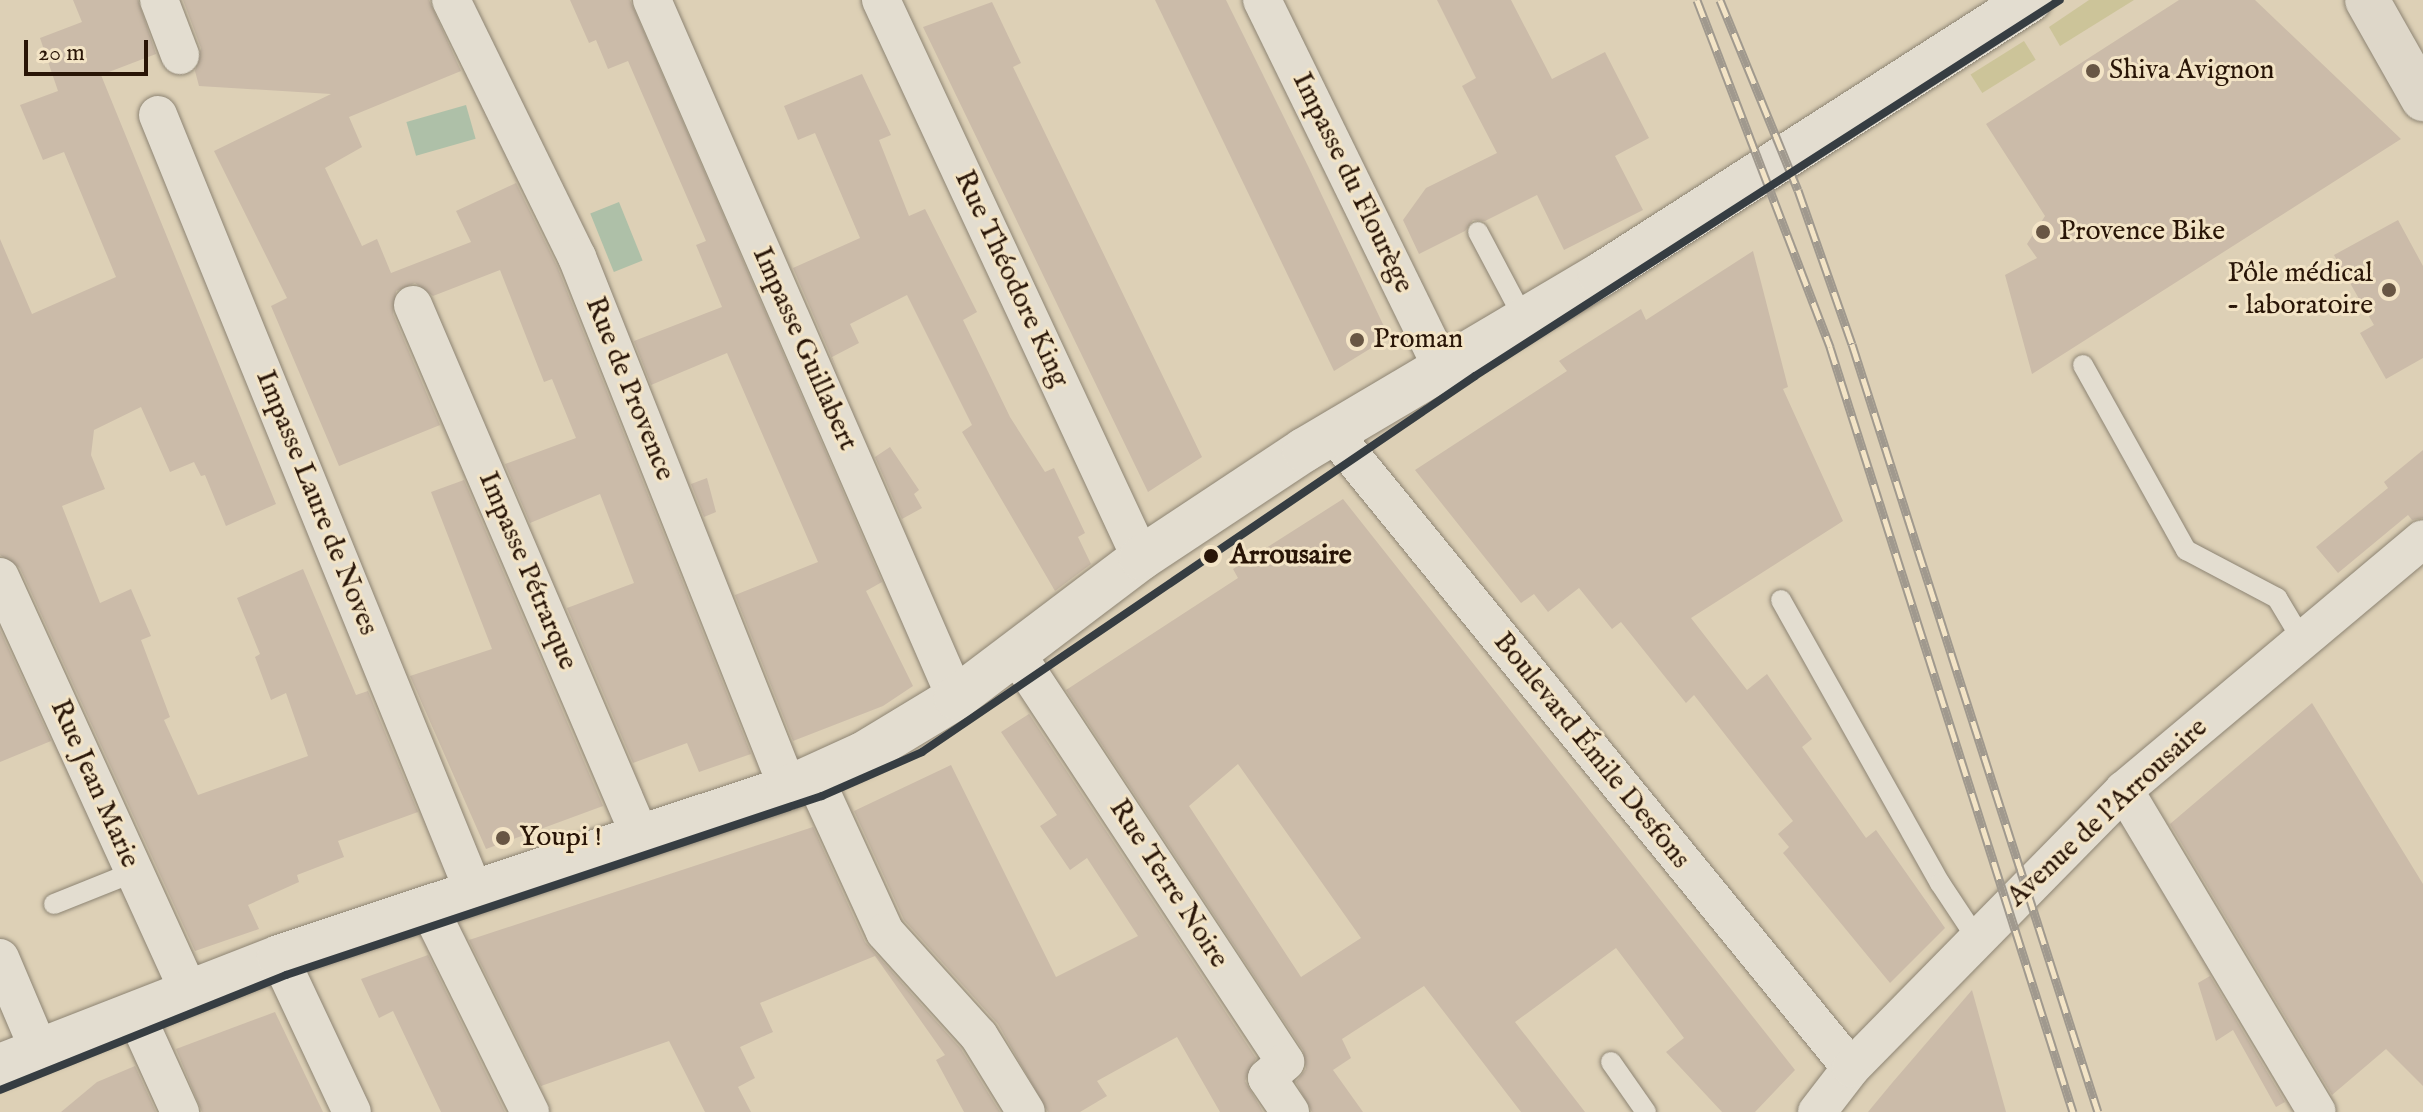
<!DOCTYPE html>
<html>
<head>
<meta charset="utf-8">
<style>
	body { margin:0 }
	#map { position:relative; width:2423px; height:1112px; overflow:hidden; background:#ddd0b6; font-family:"IM FELL English",serif }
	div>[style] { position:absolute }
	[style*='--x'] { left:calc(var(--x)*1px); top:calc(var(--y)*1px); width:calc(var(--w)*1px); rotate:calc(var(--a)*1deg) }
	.green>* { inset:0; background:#ccc499; transform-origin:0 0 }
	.water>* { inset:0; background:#aec0a8; transform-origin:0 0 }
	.building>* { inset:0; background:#cbbba9 }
	.roads { filter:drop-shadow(0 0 2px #8d8473) drop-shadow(0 0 2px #8d8473) }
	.lane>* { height:20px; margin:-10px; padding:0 10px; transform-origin:10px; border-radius:10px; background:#e3ddd0 }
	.street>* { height:38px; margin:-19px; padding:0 19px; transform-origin:19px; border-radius:19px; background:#e3ddd0 }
	.secondary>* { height:44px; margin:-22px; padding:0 22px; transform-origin:22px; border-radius:22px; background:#e3ddd0 }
	.primary>* { height:44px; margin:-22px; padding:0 22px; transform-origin:22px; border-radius:22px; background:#ded7c9 }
	.rail>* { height:9px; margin-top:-4.5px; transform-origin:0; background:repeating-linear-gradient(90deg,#f3e4c6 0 18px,#a0998e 0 36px); box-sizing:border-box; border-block:2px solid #a0998e }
	.tram-1>* { height:8px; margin:-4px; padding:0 4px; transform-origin:4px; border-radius:4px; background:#363d42 }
	.dots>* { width:22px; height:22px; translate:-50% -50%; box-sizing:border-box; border:4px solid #f3e4c6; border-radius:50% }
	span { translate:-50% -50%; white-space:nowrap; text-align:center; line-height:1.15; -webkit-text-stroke:6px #f3e4c6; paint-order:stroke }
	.poi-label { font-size:28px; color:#291507 }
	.left { translate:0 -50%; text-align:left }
	.right { translate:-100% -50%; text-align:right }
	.street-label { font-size:28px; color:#291507 }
	.stop-label { font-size:28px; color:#291507; font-weight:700 }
	.scale { position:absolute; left:24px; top:40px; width:124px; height:36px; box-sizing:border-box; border:4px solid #291507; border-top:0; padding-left:10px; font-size:24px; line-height:28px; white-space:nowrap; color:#291507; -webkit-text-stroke:6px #f3e4c6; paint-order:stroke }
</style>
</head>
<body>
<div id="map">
	<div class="green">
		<div style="clip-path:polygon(2089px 0,2134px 0,2060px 46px,2049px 27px)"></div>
		<div style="left:2024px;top:41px;width:22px;height:63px;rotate:58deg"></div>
	</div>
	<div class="water">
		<div style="left:466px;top:105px;width:35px;height:62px;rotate:74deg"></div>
		<div style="left:619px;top:202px;width:63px;height:31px;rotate:68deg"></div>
	</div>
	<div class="building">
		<div style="clip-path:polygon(73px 0,138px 0,156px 54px,101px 75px,276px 504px,226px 526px,205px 475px,201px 476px,194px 462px,170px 472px,141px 407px,94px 430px,91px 455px,105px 489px,62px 506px,100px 603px,131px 589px,151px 636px,141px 640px,170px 717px,164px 720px,198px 795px,308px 756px,286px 693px,271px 700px,255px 657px,260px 654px,237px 598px,303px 569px,356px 695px,368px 691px,418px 812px,338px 841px,344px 857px,297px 875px,299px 882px,248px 905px,259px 929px,195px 951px,20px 568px,0 555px,0 239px,32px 314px,116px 277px,64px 152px,43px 160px,20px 105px,58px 91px,40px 38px,82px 22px)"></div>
		<div style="clip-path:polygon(183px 0,429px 0,461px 71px,349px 117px,362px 147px,325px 168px,362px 246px,377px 239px,391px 273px,471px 242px,456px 211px,516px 183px,557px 266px,751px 754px,699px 772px,687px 743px,633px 763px,567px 608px,634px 583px,600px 494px,530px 523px,505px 464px,576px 438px,552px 379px,544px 382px,500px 270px,433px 296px,415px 283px,396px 291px,393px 314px,440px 425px,339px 466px,271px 306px,287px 298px,214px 151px,331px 94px,199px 86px,195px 71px,201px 48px)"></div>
		<div style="clip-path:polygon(570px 0,630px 0,882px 582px,866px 591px,913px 686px,883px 706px,793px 741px,735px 595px,818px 562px,727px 353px,651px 385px,634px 341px,722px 307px,696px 245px,706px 241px,628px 61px,608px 69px,596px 40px,589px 43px)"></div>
		<div style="clip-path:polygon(1155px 0,1226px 0,1308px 166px,1389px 337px,1334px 371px)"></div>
		<div style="clip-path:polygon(1437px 0,1511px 0,1552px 79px,1605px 52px,1649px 138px,1615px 156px,1643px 210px,1564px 250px,1537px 195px,1485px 221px,1473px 220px,1465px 231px,1419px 254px,1403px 220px,1426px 188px,1497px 153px,1462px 86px,1476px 78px)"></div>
		<div style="clip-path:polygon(2179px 0,2255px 0,2401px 139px,2032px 374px,2005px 275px,2037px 258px,2027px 244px,2045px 216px,1986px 124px)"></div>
		<div style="clip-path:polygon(992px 2px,1021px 63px,1013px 67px,1202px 457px,1148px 492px,923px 27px)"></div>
		<div style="clip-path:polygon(862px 74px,891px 135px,879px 140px,909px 216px,925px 209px,977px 312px,963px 320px,1010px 417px,1045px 472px,1054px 468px,1085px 533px,1078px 537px,1091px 564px,1055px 591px,962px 432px,972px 425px,907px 295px,850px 324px,859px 343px,832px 357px,840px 377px,793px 268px,860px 238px,815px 133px,798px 140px,784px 106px)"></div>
		<div style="clip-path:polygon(2398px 220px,2423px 266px,2423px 358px,2386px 379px,2360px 333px,2374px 325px,2334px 255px)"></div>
		<div style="clip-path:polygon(1753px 251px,1788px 387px,1783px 389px,1843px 521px,1691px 618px,1747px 690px,1767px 674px,1812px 739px,1802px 747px,1866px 838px,1876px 830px,1945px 928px,1890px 983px,1783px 853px,1789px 847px,1778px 834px,1793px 821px,1694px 695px,1686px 703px,1621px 622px,1612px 629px,1579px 588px,1548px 612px,1534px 594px,1521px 603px,1415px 470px,1567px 371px,1559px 361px,1641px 309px,1646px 320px)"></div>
		<div style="clip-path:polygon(890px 447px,919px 490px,914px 494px,922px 508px,902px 519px,875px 457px)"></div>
		<div style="clip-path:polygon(2423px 450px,2423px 518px,2412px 520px,2408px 515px,2338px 573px,2316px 547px,2388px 488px,2384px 482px)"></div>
		<div style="clip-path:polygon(707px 478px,716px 512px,704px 517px,691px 484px)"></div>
		<div style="clip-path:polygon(464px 480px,603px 806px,486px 849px,410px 676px,492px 649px,431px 492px)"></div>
		<div style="clip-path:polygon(evenodd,1343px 499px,1795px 1070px,1755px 1112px,1722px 1112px,1666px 1052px,1684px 1038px,1616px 948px,1515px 1022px,1585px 1112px,1521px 1112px,1424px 986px,1342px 1039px,1351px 1058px,1333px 1070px,1363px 1112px,1312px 1112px,1296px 1082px,1306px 1069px,1303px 1050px,1066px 690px,1238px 578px,1233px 569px,1343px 499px,1238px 764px,1361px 938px,1301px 977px,1189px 806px,1238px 764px)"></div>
		<div style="clip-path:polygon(0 630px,51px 741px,0 762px)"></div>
		<div style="clip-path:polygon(2312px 703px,2423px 884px,2423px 1086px,2386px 1049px,2332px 1095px,2170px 824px)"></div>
		<div style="clip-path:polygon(1029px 714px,1256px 1058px,1245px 1081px,1263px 1112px,1220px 1112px,1177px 1037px,1097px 1081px,1107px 1096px,1080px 1112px,1048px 1112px,998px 1024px,904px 920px,854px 811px,951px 765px,1056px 977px,1138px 936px,1087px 858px,1070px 870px,1040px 826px,1057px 815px,1001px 732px)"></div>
		<div style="clip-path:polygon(813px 827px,865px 942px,961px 1049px,1000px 1112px,964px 1112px,936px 1060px,945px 1055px,875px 956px,760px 1003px,773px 1032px,740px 1047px,755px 1078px,738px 1087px,751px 1112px,705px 1112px,669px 1041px,541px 1086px,469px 940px)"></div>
		<div style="clip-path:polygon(428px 955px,505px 1112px,441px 1112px,393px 1011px,379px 1018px,361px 979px)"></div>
		<div style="clip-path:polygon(2210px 976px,2285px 1102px,2276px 1107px,2233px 1030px,2216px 1041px,2198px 983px)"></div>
		<div style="clip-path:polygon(1972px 990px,2006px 1112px,1868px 1112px,1892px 1083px)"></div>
		<div style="clip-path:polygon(275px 1012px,323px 1112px,202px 1112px,176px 1049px)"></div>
		<div style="clip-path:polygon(135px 1066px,156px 1112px,61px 1112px,97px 1082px)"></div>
	</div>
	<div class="roads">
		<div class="lane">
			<div style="--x:1478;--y:232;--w:96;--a:62.1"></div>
			<div style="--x:2083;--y:365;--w:212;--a:60.9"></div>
			<div style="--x:2186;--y:550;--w:103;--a:27.8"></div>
			<div style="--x:2277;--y:598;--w:47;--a:59"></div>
			<div style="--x:1781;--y:600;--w:325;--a:60.7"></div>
			<div style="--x:1940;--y:883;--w:67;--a:56.5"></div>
			<div style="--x:54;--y:904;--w:86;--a:-21.8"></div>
			<div style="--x:1611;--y:1062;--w:61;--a:55"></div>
		</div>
		<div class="street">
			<div style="--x:159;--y:0;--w:59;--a:69.1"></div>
			<div style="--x:451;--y:0;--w:286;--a:63.9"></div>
			<div style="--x:577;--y:257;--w:571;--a:68.33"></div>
			<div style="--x:652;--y:0;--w:761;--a:66.47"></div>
			<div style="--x:881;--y:0;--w:616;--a:65.02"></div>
			<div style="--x:1262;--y:0;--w:407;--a:63.9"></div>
			<div style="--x:158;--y:115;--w:839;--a:67.87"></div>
			<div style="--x:413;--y:305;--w:580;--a:66.84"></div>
			<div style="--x:1333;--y:433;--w:819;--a:50.79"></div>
			<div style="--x:0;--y:577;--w:455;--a:65.5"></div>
			<div style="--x:1015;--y:652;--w:491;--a:56.6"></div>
			<div style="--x:1285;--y:1062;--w:24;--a:138"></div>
			<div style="--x:1267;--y:1078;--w:41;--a:55.9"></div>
			<div style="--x:814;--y:777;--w:170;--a:65.4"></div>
			<div style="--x:885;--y:932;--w:140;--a:47.9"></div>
			<div style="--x:979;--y:1036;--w:89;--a:58.3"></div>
			<div style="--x:2124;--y:790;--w:375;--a:59.1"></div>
			<div style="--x:429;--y:908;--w:228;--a:63.7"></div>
			<div style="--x:279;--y:957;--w:171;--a:64.8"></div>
			<div style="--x:0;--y:958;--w:100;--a:67"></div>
			<div style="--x:135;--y:1013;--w:109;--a:65.6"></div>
			<div style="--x:1817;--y:1112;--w:56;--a:-52.3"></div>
			<div style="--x:1851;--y:1068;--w:390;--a:-45.5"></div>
			<div style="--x:2124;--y:790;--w:390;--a:-40"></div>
		</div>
		<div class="secondary">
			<div style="--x:0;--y:1066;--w:300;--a:-21.3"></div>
			<div style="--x:279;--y:957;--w:536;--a:-18.37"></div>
			<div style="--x:788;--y:788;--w:82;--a:-24.4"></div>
			<div style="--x:863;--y:754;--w:109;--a:-31.1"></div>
			<div style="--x:956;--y:698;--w:232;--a:-37.1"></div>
			<div style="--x:1141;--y:558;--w:196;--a:-33.5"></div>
			<div style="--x:1304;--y:450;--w:344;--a:-30.6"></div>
			<div style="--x:1600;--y:275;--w:510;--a:-32.6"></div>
		</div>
		<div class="primary">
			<div style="--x:2367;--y:0;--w:114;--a:60.5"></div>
		</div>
	</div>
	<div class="rail">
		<div style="--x:1697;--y:0;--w:372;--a:69"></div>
		<div style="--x:1830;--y:347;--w:803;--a:72.38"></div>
		<div style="--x:1720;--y:0;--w:205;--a:67.7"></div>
		<div style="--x:1798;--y:190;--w:163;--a:70.7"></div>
		<div style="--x:1852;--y:344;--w:806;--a:72.24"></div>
	</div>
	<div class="tram-1">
		<div style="--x:0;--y:1090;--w:308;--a:-21.9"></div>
		<div style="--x:286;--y:975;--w:565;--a:-18.47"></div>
		<div style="--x:822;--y:796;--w:109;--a:-23.7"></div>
		<div style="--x:922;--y:752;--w:669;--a:-34.21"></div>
		<div style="--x:1475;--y:376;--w:695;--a:-32.73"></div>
	</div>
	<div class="dots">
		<div style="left:2093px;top:71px;background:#685644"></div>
		<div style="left:2043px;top:232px;background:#685644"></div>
		<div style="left:2389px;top:290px;background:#685644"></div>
		<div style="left:1357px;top:340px;background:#685644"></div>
		<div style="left:1211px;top:556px;background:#291507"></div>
		<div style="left:503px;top:838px;background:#685644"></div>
	</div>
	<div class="poi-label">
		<span class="left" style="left:2109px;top:71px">Shiva Avignon</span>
		<span class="left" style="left:2059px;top:232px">Provence Bike</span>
		<span class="right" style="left:2373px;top:290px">Pôle médical<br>- laboratoire</span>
		<span class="left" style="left:1373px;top:340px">Proman</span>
		<span class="left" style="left:519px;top:838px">Youpi !</span>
	</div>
	<div class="street-label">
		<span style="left:1352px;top:183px;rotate:64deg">Impasse du Flourège</span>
		<span style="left:1011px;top:279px;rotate:65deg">Rue Théodore King</span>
		<span style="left:804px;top:349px;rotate:66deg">Impasse Guillabert</span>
		<span style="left:629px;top:389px;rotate:68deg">Rue de Provence</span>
		<span style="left:316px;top:503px;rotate:68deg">Impasse Laure de Noves</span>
		<span style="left:527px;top:571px;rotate:67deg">Impasse Pétrarque</span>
		<span style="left:1591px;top:751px;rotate:51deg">Boulevard Émile Desfons</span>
		<span style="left:94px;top:784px;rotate:66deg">Rue Jean Marie</span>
		<span style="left:2108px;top:813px;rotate:-43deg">Avenue de l'Arrousaire</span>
		<span style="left:1168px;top:884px;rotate:57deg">Rue Terre Noire</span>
	</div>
	<div class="stop-label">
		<span class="left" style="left:1230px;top:556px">Arrousaire</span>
	</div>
	<div class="scale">20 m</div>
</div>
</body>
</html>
